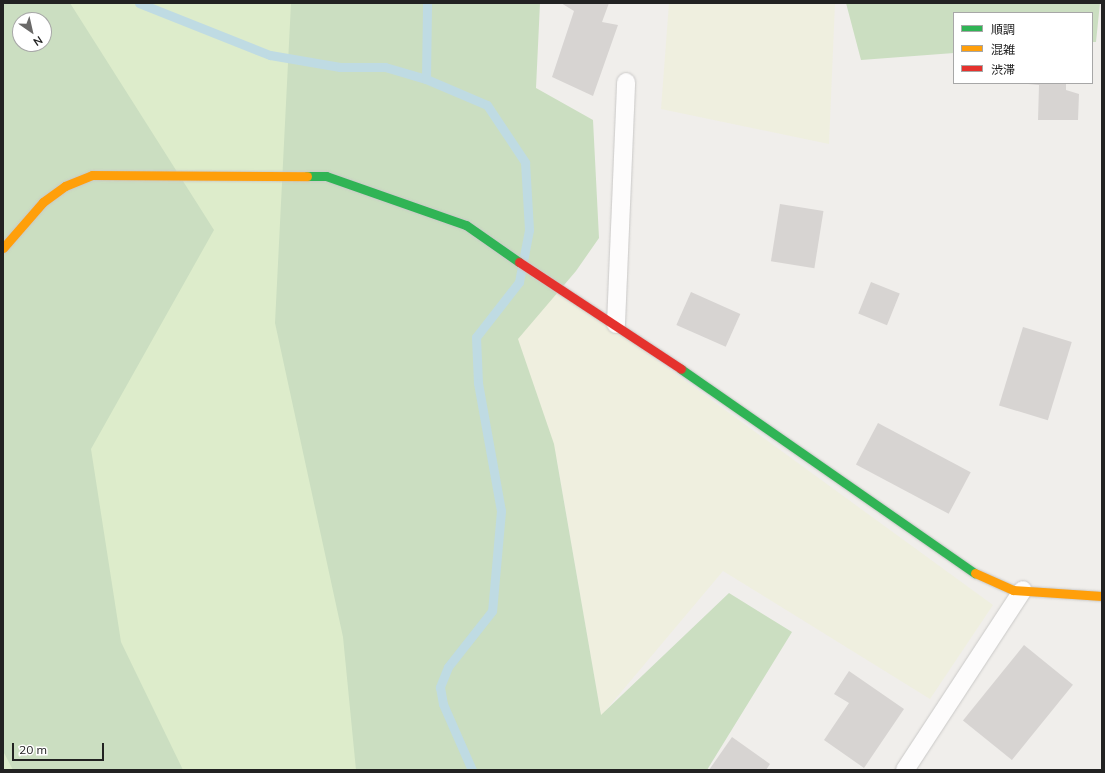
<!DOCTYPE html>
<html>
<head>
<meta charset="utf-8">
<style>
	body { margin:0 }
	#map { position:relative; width:1105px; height:773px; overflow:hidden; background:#f0eeeb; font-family:Mulish,"Noto Sans JP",sans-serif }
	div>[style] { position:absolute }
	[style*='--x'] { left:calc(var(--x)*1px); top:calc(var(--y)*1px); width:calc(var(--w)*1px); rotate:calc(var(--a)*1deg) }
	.farmland>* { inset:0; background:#efefdf }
	.grass>* { inset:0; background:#ddeccb }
	.forest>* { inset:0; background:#cbdec1 }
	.stream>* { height:9px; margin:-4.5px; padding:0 4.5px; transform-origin:4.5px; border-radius:4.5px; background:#bfdbe3 }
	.building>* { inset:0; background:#d7d4d2; transform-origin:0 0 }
	.roads { filter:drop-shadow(0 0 1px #c9c8c7) drop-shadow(0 0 1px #c9c8c7) }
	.lane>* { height:18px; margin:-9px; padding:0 9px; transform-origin:9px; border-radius:9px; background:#fdfcfc }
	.fast>* { height:9px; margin:-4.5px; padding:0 4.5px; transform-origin:4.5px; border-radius:4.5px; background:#30b455 }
	.slow>* { height:9px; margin:-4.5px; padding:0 4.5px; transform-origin:4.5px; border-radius:4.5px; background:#ff9f0a }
	.jam>* { height:9px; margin:-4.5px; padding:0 4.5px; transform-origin:4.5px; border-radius:4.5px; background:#e5322d }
	span { translate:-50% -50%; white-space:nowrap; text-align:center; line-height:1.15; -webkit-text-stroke:4px #fff; paint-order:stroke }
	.frame { position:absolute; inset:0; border:4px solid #222; pointer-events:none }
	.legend { position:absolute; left:953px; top:12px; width:140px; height:72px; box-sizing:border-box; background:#fff; border:1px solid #a7a7a7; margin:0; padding:5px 7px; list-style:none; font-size:12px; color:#222 }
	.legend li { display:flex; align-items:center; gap:8px; height:20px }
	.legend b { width:20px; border:1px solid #a7a7a7 }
	.north { position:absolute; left:12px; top:12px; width:40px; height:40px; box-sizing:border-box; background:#fff; border:1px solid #a7a7a7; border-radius:50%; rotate:146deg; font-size:11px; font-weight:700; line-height:16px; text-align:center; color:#222 }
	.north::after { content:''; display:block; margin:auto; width:14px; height:18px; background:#6a6968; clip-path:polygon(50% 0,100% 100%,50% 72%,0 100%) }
	.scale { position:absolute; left:12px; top:743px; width:92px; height:18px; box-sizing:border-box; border:2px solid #222; border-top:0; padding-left:5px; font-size:12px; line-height:14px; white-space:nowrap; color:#222; -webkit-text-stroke:3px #fff; paint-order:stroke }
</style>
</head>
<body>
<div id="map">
	<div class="farmland">
		<div style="clip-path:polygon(669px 3px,835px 3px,829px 144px,661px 109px)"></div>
		<div style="clip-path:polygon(559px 289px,993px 605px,930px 699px,723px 571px,601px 716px,557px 461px,517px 339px)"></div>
	</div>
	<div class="grass">
		<div style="clip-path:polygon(evenodd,3px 3px,443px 3px,613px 770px,3px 770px,3px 3px,20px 20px,44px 20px,44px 44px,20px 44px,20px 20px)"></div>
	</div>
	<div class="forest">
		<div style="clip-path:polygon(evenodd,3px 3px,70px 3px,214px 230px,91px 449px,121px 642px,183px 770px,13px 770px,3px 751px,3px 3px,20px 20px,44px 20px,44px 44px,20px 44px,20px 20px)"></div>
		<div style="clip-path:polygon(291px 3px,540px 3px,536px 88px,593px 120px,599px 238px,576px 271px,518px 339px,554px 444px,601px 715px,729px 593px,792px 632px,707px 770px,356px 770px,343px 637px,275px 323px)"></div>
		<div style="clip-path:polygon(846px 3px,1100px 3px,1096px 42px,1092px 42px,1092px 13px,954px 13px,954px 53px,861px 60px)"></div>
	</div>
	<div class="stream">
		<div style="--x:139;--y:3;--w:141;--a:21.7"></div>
		<div style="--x:270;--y:55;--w:71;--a:9.7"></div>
		<div style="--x:340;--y:67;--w:45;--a:0"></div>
		<div style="--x:385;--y:67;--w:43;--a:16.3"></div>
		<div style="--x:426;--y:79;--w:66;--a:23.1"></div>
		<div style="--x:487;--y:105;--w:69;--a:56.3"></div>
		<div style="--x:525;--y:162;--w:68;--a:86.6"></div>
		<div style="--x:529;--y:230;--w:53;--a:100.9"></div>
		<div style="--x:519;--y:282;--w:70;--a:128"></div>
		<div style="--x:476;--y:337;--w:46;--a:87.5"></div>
		<div style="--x:478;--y:383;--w:130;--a:79.8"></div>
		<div style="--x:501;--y:511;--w:100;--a:95.1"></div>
		<div style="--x:492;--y:611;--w:71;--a:128.2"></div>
		<div style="--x:448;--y:667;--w:22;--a:112"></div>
		<div style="--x:440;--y:687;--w:17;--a:80"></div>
		<div style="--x:443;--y:704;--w:72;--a:66.3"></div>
		<div style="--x:426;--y:79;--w:76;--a:-89.2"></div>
	</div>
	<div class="building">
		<div style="clip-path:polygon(561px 3px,609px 3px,602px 22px,618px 25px,593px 96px,552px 77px,574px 11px)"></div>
		<div style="clip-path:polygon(1017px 83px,1066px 83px,1066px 90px,1079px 94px,1078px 120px,1038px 120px,1039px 85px)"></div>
		<div style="left:780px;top:204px;width:44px;height:58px;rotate:9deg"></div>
		<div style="left:871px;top:282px;width:31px;height:34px;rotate:22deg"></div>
		<div style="left:691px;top:292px;width:54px;height:36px;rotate:24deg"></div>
		<div style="left:1023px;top:327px;width:51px;height:82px;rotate:17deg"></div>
		<div style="left:878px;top:423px;width:105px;height:47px;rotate:28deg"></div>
		<div style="left:1024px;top:645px;width:63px;height:97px;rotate:39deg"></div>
		<div style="clip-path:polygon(849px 671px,904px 709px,864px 768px,824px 740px,849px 703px,834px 694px)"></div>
		<div style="clip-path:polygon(732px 737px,770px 764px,766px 770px,709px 770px)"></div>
	</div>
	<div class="roads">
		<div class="lane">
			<div style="--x:616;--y:324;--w:242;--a:-87.6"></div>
			<div style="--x:905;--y:770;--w:215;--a:-56.8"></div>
		</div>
		<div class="fast">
			<div style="--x:307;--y:176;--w:19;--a:0"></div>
			<div style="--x:326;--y:176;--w:148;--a:19.3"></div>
			<div style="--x:466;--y:225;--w:65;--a:34.9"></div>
			<div style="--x:681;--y:369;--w:358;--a:34.8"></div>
		</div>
		<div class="slow">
			<div style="--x:3;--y:248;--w:61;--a:-49"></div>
			<div style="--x:43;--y:202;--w:27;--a:-36"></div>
			<div style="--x:65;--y:186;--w:29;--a:-22"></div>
			<div style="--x:92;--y:175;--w:215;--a:0.3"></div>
			<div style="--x:975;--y:573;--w:42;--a:24.1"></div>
			<div style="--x:1013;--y:590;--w:89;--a:3.9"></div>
		</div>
		<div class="jam">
			<div style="--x:519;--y:262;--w:194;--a:33.4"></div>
		</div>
	</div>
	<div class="frame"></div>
	<ul class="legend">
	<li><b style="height:5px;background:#30b455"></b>順調</li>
	<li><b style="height:5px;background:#ff9f0a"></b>混雑</li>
	<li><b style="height:5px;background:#e5322d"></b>渋滞</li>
	</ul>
	<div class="north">N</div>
	<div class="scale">20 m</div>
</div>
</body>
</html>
